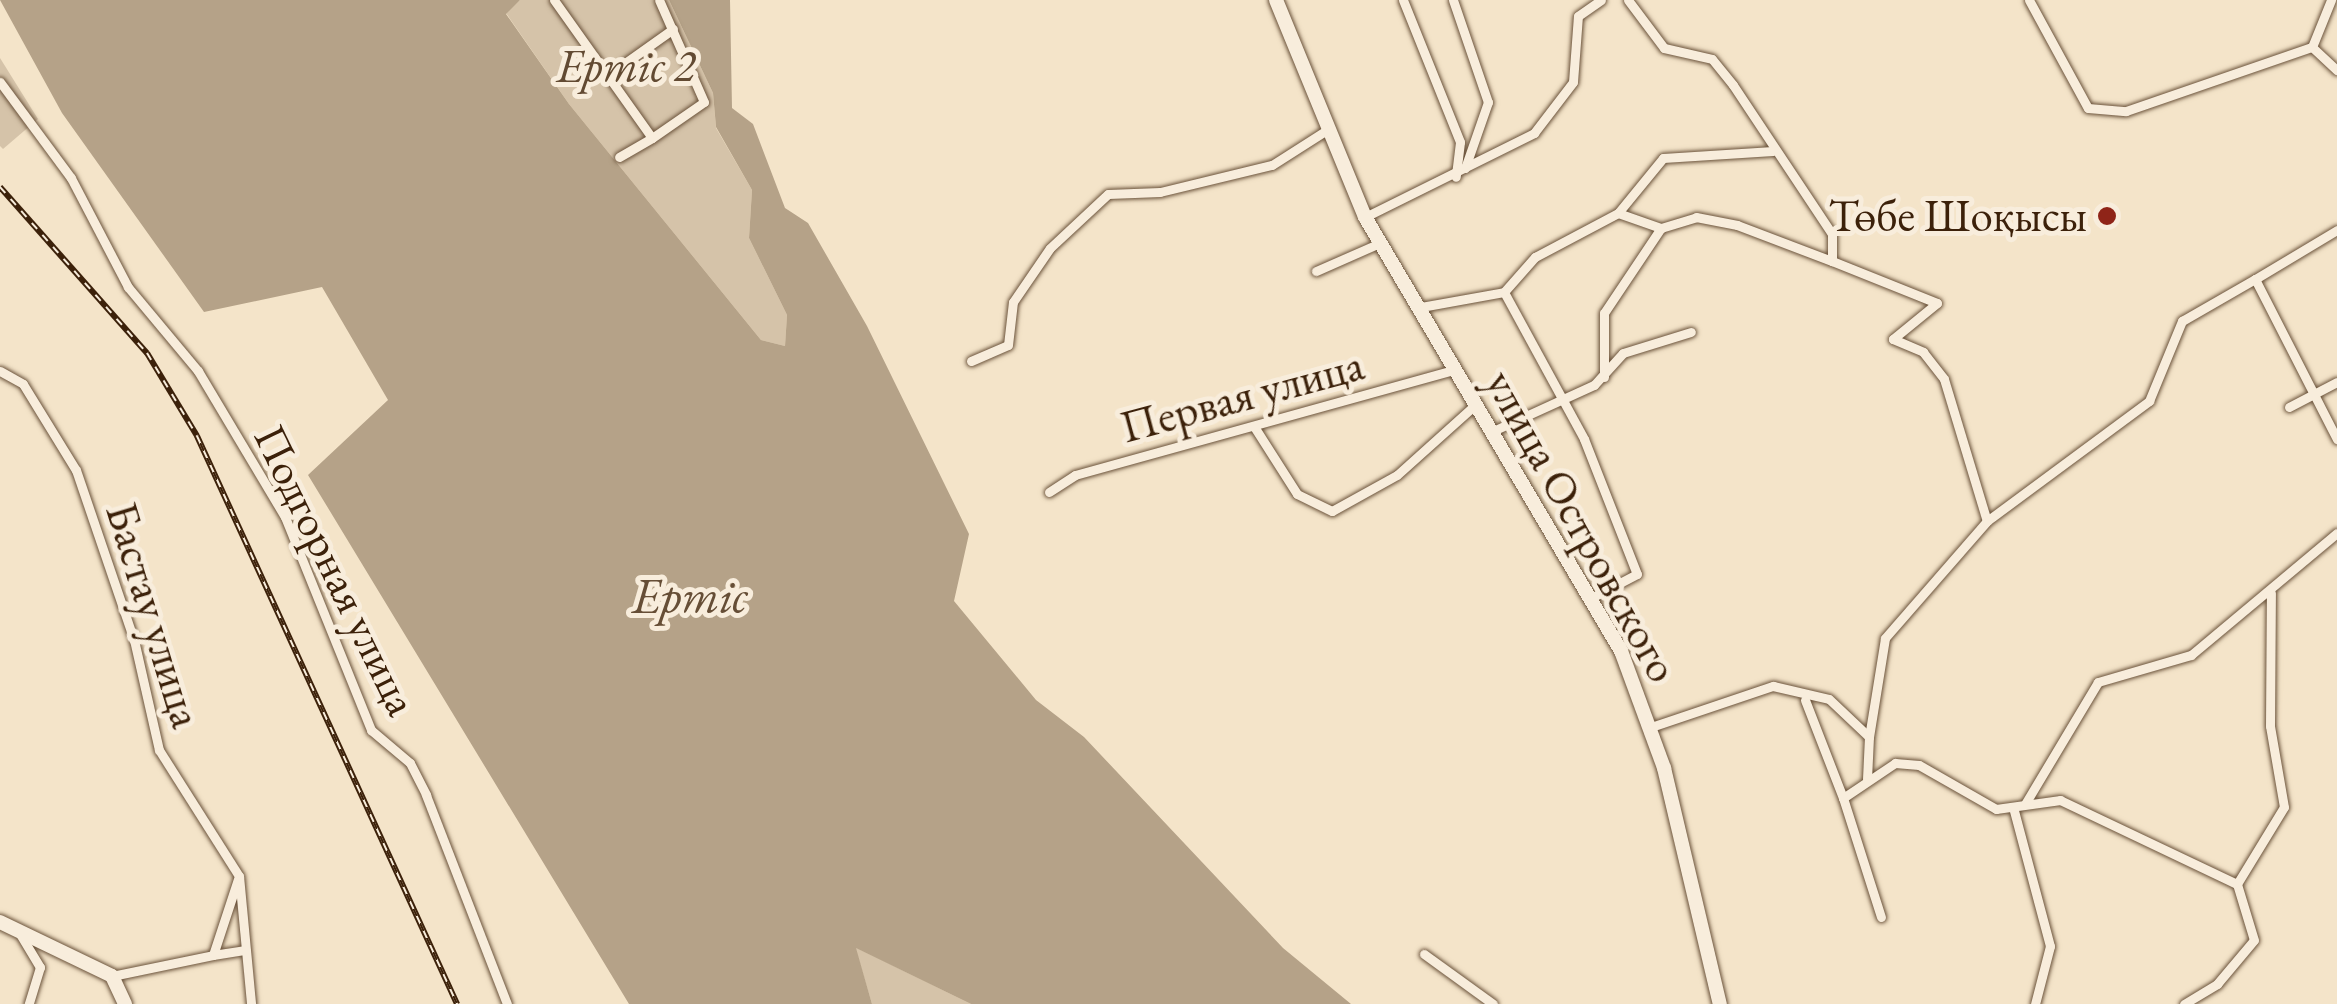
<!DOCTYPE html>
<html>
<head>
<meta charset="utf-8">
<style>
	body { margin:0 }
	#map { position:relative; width:2337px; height:1004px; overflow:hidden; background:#f4e4c9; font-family:"EB Garamond",serif }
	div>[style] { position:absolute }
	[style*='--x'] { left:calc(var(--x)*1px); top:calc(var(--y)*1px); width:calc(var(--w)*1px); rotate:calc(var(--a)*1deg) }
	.green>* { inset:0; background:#d5c3a9 }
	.water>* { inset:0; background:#b5a288 }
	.roads { filter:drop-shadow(0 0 2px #6a523a) drop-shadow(0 0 2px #6a523a) }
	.street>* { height:9px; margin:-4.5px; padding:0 4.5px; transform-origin:4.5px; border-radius:4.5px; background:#f8eddc }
	.secondary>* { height:14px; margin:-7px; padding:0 7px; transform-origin:7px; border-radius:7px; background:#f8eddc }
	.rail>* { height:6px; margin-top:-3px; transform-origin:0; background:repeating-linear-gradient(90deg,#f8eddc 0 8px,#3c210a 0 16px); box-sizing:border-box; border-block:2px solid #3c210a }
	.dots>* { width:28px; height:28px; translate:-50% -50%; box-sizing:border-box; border:5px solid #f8eddc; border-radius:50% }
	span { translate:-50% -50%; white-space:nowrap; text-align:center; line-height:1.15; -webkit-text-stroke:10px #f8eddc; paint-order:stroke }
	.park-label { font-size:45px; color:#624a32; font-style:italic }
	.poi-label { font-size:45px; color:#3c210a }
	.right { translate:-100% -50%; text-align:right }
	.street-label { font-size:45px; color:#3c210a }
	.water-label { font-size:48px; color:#664e36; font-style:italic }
</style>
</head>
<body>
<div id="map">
	<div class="green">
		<div style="clip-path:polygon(520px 0,669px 0,713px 93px,716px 128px,752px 190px,749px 238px,787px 315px,785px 346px,761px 340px,569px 104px,506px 13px)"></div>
		<div style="clip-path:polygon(0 58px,38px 119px,3px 149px,0 146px)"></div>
		<div style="clip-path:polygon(855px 947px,971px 1004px,872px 1004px)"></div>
	</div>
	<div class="water">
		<div style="clip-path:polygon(0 0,520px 0,506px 14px,569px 104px,761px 340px,785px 346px,787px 315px,749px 238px,752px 190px,716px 127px,713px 93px,669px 0,730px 0,732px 108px,753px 124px,785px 208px,808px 223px,867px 326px,969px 534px,954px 601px,1036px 700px,1084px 737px,1283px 948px,1351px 1004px,971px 1004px,856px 948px,872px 1004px,629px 1004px,308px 475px,388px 400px,322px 287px,204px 312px,62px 113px)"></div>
	</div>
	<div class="roads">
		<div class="street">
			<div style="--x:554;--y:0;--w:169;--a:54.6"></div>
			<div style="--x:652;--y:138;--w:38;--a:150"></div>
			<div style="--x:1403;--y:0;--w:153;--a:68.1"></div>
			<div style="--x:1460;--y:142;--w:35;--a:97"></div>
			<div style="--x:1453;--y:0;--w:108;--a:71.1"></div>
			<div style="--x:1488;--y:102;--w:70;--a:109.2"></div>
			<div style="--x:1628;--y:0;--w:60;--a:53.1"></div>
			<div style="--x:1664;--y:48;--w:49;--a:12.9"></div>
			<div style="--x:1712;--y:59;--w:33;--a:51"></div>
			<div style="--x:1733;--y:85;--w:179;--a:56.4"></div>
			<div style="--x:1832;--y:234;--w:27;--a:90"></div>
			<div style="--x:1832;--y:261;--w:113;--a:21.8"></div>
			<div style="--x:1937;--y:303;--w:57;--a:140.7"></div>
			<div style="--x:1893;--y:339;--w:33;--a:23"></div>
			<div style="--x:1923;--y:352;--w:34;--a:52"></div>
			<div style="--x:1944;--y:379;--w:148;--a:73.2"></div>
			<div style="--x:2029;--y:0;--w:123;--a:61.4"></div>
			<div style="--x:2088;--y:108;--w:38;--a:5"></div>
			<div style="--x:2126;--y:111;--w:197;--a:-19"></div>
			<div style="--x:2312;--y:47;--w:51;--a:-68"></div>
			<div style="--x:2312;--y:47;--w:34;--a:43"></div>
			<div style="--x:611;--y:73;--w:76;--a:-35.4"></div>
			<div style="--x:0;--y:82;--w:119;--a:53.5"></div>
			<div style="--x:71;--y:178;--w:123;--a:62.4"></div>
			<div style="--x:128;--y:287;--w:109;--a:50.2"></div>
			<div style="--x:198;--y:371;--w:170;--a:59.2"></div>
			<div style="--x:285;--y:517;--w:230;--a:68"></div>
			<div style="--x:371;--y:730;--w:51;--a:40.2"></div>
			<div style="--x:410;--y:763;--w:36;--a:63"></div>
			<div style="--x:426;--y:795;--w:224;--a:68.8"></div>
			<div style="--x:652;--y:138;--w:63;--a:-34.7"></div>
			<div style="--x:704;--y:102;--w:111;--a:-113.8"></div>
			<div style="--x:1618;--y:213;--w:71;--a:-50.7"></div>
			<div style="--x:1663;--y:158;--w:110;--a:-3.6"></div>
			<div style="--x:1365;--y:217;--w:189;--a:-26.4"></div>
			<div style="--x:1534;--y:133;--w:64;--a:-52.6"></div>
			<div style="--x:1573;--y:82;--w:66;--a:-85.7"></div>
			<div style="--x:1578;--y:16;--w:28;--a:-35"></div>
			<div style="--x:2337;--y:230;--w:96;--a:149.1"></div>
			<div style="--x:2255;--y:279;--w:180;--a:62.9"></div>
			<div style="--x:1316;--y:271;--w:72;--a:-23.7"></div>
			<div style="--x:1504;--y:292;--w:167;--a:61.4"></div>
			<div style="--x:1584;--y:439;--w:145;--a:68.6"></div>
			<div style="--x:1637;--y:574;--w:54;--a:152.5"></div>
			<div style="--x:1421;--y:307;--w:84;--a:-10.2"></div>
			<div style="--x:1504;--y:292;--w:47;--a:-48.5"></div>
			<div style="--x:1535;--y:257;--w:94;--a:-27.9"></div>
			<div style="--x:1618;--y:213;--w:46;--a:19.2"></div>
			<div style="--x:1661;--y:228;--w:37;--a:-17"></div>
			<div style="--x:1696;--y:217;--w:42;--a:11"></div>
			<div style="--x:1737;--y:225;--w:102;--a:20.8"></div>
			<div style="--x:971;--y:361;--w:40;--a:-23.4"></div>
			<div style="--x:1008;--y:345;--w:43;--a:-83.4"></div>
			<div style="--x:1013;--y:302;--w:65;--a:-55.6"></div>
			<div style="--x:1050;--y:248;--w:79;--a:-43"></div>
			<div style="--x:1108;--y:194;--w:52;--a:-2.2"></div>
			<div style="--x:1160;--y:192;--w:115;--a:-13.6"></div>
			<div style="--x:1272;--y:165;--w:65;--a:-32.5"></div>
			<div style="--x:0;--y:371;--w:26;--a:29"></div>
			<div style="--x:23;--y:384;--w:101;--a:58.4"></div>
			<div style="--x:76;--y:470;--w:180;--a:71.2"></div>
			<div style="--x:134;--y:640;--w:113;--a:77.2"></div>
			<div style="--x:159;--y:750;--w:149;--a:57.6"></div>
			<div style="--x:239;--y:876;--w:129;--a:84.6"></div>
			<div style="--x:1604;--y:377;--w:64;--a:-90"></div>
			<div style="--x:1604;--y:313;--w:102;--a:-56.2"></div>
			<div style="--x:2289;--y:407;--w:54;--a:-27.5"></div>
			<div style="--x:1255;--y:428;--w:78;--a:57.5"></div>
			<div style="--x:1297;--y:494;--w:39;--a:26"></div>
			<div style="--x:1332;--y:511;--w:74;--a:-29"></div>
			<div style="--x:1397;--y:475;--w:106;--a:-41.9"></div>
			<div style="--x:1493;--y:431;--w:111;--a:-24.5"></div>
			<div style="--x:1594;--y:385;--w:43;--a:-47.8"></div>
			<div style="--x:1623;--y:353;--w:71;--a:-17.2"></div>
			<div style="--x:1049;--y:492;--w:31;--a:-33"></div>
			<div style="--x:1075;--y:475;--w:395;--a:-15.5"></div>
			<div style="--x:1805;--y:700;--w:105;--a:68.8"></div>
			<div style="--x:1651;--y:727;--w:129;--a:-18.6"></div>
			<div style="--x:1773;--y:686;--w:57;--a:13.1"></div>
			<div style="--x:1829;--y:699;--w:55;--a:43.5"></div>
			<div style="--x:1869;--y:737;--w:100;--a:-80.8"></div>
			<div style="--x:1885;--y:638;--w:155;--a:-48.9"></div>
			<div style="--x:1987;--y:521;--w:202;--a:-36.5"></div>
			<div style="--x:2149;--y:401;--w:87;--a:-67.6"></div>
			<div style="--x:2182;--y:321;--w:84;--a:-29.9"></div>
			<div style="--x:1867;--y:779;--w:42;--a:-87.3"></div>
			<div style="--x:2025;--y:804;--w:142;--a:-59.1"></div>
			<div style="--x:2098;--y:682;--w:97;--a:-16.2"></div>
			<div style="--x:2191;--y:655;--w:190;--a:-39.9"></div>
			<div style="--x:2013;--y:807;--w:144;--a:75.1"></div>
			<div style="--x:2050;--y:946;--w:60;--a:104.5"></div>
			<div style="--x:1881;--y:917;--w:125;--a:-107.7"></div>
			<div style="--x:1843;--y:798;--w:63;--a:-33.9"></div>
			<div style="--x:1895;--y:763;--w:24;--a:5"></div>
			<div style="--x:1919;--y:765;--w:89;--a:29.7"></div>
			<div style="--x:1996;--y:809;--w:65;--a:-8"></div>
			<div style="--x:2060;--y:800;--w:196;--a:25.4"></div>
			<div style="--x:2237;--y:884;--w:90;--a:-58.6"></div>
			<div style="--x:2284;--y:807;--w:82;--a:-99.8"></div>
			<div style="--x:2270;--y:726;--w:133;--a:-89.6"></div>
			<div style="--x:20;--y:934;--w:39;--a:59"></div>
			<div style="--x:40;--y:967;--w:39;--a:107"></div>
			<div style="--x:1424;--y:954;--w:85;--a:35.9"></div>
			<div style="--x:213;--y:955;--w:33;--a:-9"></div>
			<div style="--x:112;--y:976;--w:103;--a:-11.7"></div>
			<div style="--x:213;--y:955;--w:80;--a:-71.8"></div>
			<div style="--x:2184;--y:1004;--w:39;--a:-31"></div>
			<div style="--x:2217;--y:984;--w:57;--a:-49.9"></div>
			<div style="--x:2254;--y:940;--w:59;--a:-106.9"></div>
		</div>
		<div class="secondary">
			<div style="--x:1276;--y:0;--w:235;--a:67.7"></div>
			<div style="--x:1365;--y:217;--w:504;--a:59.47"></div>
			<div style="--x:1621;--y:651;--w:125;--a:69.8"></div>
			<div style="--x:1664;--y:768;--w:243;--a:76.7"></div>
			<div style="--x:0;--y:922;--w:124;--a:25.7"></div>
			<div style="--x:112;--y:976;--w:31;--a:65"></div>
		</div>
	</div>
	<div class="rail">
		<div style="--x:0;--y:187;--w:222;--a:48.5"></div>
		<div style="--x:147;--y:353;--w:97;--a:58.9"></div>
		<div style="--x:197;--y:436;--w:625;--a:65.4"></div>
	</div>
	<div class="dots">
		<div style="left:2107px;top:216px;background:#8f2418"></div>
	</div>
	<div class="park-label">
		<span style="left:626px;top:66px">Ертіс 2</span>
	</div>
	<div class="poi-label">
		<span class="right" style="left:2087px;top:216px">Төбе Шоқысы</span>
	</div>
	<div class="street-label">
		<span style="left:1242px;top:396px;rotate:-15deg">Первая улица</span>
		<span style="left:1582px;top:526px;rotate:61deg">улица Островского</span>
		<span style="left:336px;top:570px;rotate:64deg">Подгорная улица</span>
		<span style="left:154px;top:615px;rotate:73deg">Бастау улица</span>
	</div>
	<div class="water-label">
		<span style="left:690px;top:596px">Ертіс</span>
	</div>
</div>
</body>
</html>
